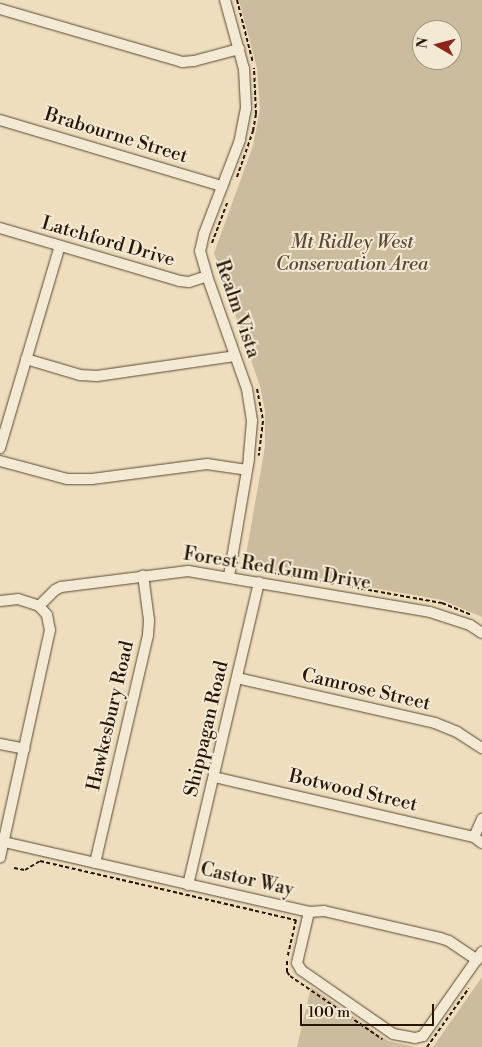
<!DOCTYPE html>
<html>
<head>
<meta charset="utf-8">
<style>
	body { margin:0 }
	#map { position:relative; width:482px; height:1047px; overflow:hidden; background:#eedebd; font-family:"Libre Bodoni",serif }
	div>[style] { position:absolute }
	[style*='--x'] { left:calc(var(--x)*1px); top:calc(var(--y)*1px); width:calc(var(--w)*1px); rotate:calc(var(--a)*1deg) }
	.green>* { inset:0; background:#ccbc9e }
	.path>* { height:2px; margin-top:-1px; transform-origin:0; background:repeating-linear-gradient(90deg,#271606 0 4px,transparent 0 6.5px) }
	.roads { filter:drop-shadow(0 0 1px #594834) drop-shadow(0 0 1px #594834) }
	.minor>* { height:10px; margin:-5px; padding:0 5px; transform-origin:5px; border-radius:5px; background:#f4ead4 }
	span { translate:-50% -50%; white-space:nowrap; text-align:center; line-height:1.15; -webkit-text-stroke:4px #f4ead4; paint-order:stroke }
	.street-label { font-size:19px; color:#271606 }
	.park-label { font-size:19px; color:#594834; font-style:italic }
	.north { position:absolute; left:412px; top:20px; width:50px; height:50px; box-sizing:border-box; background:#f4ead4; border:1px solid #a29582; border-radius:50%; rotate:278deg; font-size:14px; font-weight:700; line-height:20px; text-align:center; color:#271606 }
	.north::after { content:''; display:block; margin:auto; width:18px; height:22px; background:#8f2418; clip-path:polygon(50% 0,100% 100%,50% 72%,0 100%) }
	.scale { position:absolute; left:300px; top:1004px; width:134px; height:22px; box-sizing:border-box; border:2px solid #271606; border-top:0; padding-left:6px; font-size:15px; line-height:18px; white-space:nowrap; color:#271606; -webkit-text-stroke:4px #f4ead4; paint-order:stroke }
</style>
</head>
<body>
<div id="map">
	<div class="green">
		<div style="clip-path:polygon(evenodd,239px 0,482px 0,482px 617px,442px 600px,248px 566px,245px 561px,265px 446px,265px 411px,260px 386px,214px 253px,253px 146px,260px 109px,257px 68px,239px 0,422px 30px,452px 30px,452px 60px,422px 60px,422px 30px)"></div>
		<div style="clip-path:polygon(482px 977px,482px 1047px,433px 1047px)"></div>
		<div style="clip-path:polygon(311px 987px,388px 1041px,416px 1047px,297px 1047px)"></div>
	</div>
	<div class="path">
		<div style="--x:237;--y:0;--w:65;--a:75.7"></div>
		<div style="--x:237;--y:177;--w:49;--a:-70.8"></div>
		<div style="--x:253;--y:131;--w:17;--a:-80"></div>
		<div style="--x:256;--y:114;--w:46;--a:-92.5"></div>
		<div style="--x:212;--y:243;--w:43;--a:-69.4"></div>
		<div style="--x:257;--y:389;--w:33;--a:79"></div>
		<div style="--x:263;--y:421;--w:35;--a:97"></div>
		<div style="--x:240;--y:567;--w:205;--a:10.1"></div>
		<div style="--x:442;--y:603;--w:31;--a:22"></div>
		<div style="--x:14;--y:868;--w:11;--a:10"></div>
		<div style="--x:25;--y:870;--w:17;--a:-31"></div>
		<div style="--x:40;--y:861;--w:263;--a:13"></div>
		<div style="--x:296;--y:920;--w:37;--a:103"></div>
		<div style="--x:287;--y:961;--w:11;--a:90"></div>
		<div style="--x:287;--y:972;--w:5;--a:53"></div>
		<div style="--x:290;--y:976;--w:112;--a:34.4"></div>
		<div style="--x:427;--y:1047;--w:72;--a:-54.6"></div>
	</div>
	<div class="roads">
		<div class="minor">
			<div style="--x:225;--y:0;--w:72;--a:74.6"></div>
			<div style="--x:244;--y:69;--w:39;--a:87"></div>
			<div style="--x:246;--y:108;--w:33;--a:101"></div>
			<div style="--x:240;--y:140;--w:101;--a:111"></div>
			<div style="--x:204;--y:234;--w:17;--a:103"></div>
			<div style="--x:200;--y:251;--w:26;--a:74"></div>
			<div style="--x:207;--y:276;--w:120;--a:70.5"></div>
			<div style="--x:247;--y:389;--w:32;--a:81"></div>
			<div style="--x:252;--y:421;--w:38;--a:95"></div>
			<div style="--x:249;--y:459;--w:119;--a:99.7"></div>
			<div style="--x:0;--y:9;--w:190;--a:16.2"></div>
			<div style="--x:182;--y:62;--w:12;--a:-5"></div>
			<div style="--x:194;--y:61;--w:47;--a:-14.9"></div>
			<div style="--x:0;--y:120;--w:232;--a:16.6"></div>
			<div style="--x:0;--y:228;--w:188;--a:16.4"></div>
			<div style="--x:180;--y:281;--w:9;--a:6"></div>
			<div style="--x:189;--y:282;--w:19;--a:-18"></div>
			<div style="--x:26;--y:359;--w:56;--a:16.5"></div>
			<div style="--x:80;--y:375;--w:17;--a:3"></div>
			<div style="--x:97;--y:376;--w:139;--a:-8.2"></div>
			<div style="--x:0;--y:448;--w:211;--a:-73.5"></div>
			<div style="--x:0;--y:461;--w:69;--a:15"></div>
			<div style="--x:67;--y:479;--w:25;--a:0"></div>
			<div style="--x:92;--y:479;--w:116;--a:-7.4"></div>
			<div style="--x:207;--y:464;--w:40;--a:8.5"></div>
			<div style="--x:0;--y:601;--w:18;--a:-6"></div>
			<div style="--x:18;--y:599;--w:22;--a:18"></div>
			<div style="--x:39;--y:606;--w:12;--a:48"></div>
			<div style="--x:47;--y:615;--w:15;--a:79"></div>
			<div style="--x:50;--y:630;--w:233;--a:102.4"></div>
			<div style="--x:39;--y:606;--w:23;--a:-45"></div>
			<div style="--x:55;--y:590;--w:7;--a:-27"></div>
			<div style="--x:61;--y:587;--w:128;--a:-7.2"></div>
			<div style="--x:188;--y:571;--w:245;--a:9.6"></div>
			<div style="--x:430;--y:612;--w:42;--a:18"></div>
			<div style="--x:470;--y:625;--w:14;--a:34"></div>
			<div style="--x:237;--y:678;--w:203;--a:12.8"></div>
			<div style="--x:435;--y:723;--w:24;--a:22"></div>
			<div style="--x:457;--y:732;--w:30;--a:33"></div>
			<div style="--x:0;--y:744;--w:25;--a:11"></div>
			<div style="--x:214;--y:777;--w:267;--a:13"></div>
			<div style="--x:474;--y:837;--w:10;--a:37"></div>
			<div style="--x:474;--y:837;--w:20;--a:-66"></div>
			<div style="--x:4;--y:842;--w:313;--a:12.9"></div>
			<div style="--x:309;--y:912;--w:15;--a:-4"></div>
			<div style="--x:324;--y:911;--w:119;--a:13.1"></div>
			<div style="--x:440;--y:938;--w:9;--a:18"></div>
			<div style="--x:449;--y:941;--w:34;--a:34"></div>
			<div style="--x:95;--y:863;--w:234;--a:-76.9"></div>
			<div style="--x:148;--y:635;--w:15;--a:-86"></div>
			<div style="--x:149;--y:620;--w:45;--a:-97.6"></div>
			<div style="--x:188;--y:885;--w:311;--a:-76.8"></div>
			<div style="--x:309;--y:912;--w:52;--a:103.2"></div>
			<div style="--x:297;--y:963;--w:8;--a:60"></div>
			<div style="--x:301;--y:970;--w:112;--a:34.8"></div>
			<div style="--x:393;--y:1034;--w:22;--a:10"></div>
			<div style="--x:415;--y:1038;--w:8;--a:-14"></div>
			<div style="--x:423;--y:1036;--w:103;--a:-54.9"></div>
		</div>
	</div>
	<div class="street-label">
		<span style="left:116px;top:136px;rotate:17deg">Brabourne Street</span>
		<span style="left:108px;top:242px;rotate:16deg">Latchford Drive</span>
		<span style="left:237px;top:309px;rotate:71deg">Realm Vista</span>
		<span style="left:277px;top:569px;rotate:9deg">Forest Red Gum Drive</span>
		<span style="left:366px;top:690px;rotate:13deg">Camrose Street</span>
		<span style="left:111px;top:716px;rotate:-77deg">Hawkesbury Road</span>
		<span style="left:207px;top:729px;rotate:-77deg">Shippagan Road</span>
		<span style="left:353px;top:791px;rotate:13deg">Botwood Street</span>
		<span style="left:247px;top:880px;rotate:13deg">Castor Way</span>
	</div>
	<div class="park-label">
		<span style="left:352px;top:254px">Mt Ridley West<br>Conservation Area</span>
	</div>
	<div class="north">N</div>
	<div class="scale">100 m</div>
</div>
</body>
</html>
